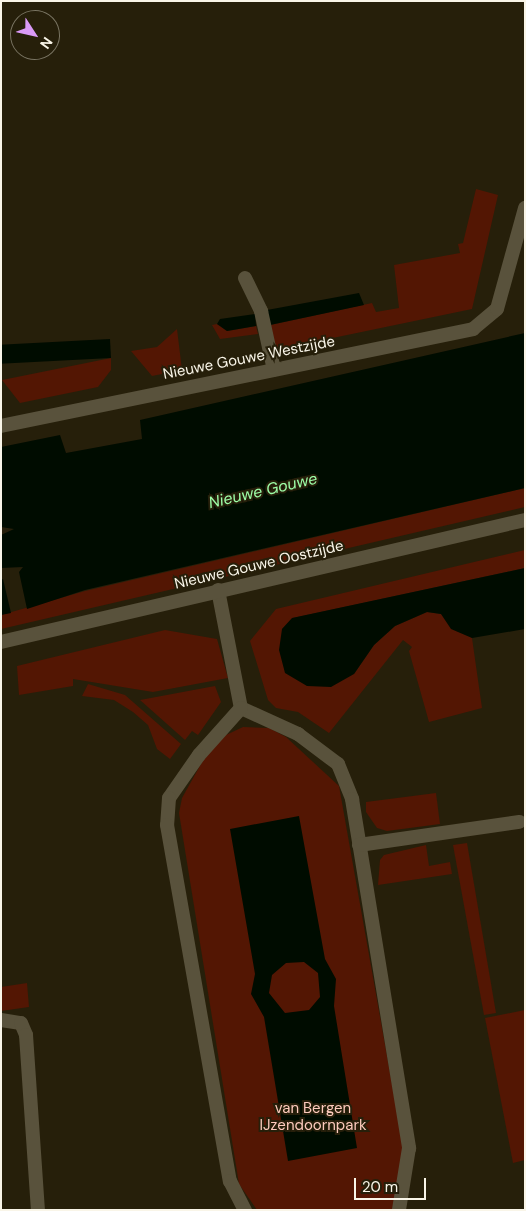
<!DOCTYPE html>
<html>
<head>
<meta charset="utf-8">
<style>
	body { margin:0 }
	#map { position:relative; width:526px; height:1211px; overflow:hidden; background:#261f0a; font-family:"DM Sans",sans-serif }
	div>[style] { position:absolute }
	[style*='--x'] { left:calc(var(--x)*1px); top:calc(var(--y)*1px); width:calc(var(--w)*1px); rotate:calc(var(--a)*1deg) }
	.green>* { inset:0; background:#531603 }
	.water>* { inset:0; background:#000c00; transform-origin:0 0 }
	.minor>* { height:14px; margin:-7px; padding:0 7px; transform-origin:7px; border-radius:7px; background:#59523c }
	.secondary>* { height:14px; margin:-7px; padding:0 7px; transform-origin:7px; border-radius:7px; background:#59523c }
	span { translate:-50% -50%; white-space:nowrap; text-align:center; line-height:1.15; -webkit-text-stroke:4px #261f0a; paint-order:stroke }
	.street-label { font-size:15px; color:#f9f5e8 }
	.park-label { font-size:15px; color:#fdcbbd }
	.water-label { font-size:16px; color:#9dfda7; font-style:italic }
	.frame { position:absolute; inset:0; border:2px solid #f9f5e8; pointer-events:none }
	.north { position:absolute; left:10px; top:10px; width:50px; height:50px; box-sizing:border-box; background:#261f0a; border:1px solid #7a7563; border-radius:50%; rotate:125deg; font-size:14px; font-weight:700; line-height:20px; text-align:center; color:#f9f5e8 }
	.north::after { content:''; display:block; margin:auto; width:18px; height:22px; background:#da9af7; clip-path:polygon(50% 0,100% 100%,50% 72%,0 100%) }
	.scale { position:absolute; left:354px; top:1178px; width:72px; height:22px; box-sizing:border-box; border:2px solid #f9f5e8; border-top:0; padding-left:6px; font-size:15px; line-height:18px; white-space:nowrap; color:#f9f5e8; -webkit-text-stroke:4px #261f0a; paint-order:stroke }
</style>
</head>
<body>
<div id="map">
	<div class="green">
		<div style="clip-path:polygon(476px 189px,498px 195px,472px 309px,275px 350px,270px 325px,372px 303px,376px 312px,399px 308px,394px 265px,460px 253px,458px 244px,463px 243px)"></div>
		<div style="clip-path:polygon(217px 324px,227px 331px,256px 326px,258px 334px,220px 339px,212px 325px)"></div>
		<div style="clip-path:polygon(177px 329px,182px 370px,152px 376px,131px 351px,157px 347px)"></div>
		<div style="clip-path:polygon(111px 358px,111px 370px,98px 387px,20px 403px,2px 380px)"></div>
		<div style="clip-path:polygon(525px 488px,525px 507px,1px 629px,1px 615px,85px 591px)"></div>
		<div style="clip-path:polygon(525px 550px,525px 568px,293px 618px,282px 629px,354px 674px,374px 645px,395px 626px,427px 612px,441px 614px,472px 638px,482px 708px,429px 722px,409px 651px,412px 647px,403px 640px,329px 733px,298px 712px,276px 708px,268px 700px,250px 641px,276px 609px)"></div>
		<div style="clip-path:polygon(165px 630px,217px 639px,228px 678px,153px 692px,73px 679px,73px 686px,19px 695px,17px 666px)"></div>
		<div style="clip-path:polygon(88px 684px,125px 695px,181px 744px,170px 759px,157px 749px,148px 725px,133px 712px,114px 700px,82px 696px)"></div>
		<div style="clip-path:polygon(215px 686px,221px 702px,198px 735px,192px 731px,185px 740px,140px 700px)"></div>
		<div style="clip-path:polygon(243px 727px,269px 728px,286px 737px,339px 786px,403px 1146px,394px 1210px,257px 1210px,239px 1184px,179px 813px,182px 798px,206px 755px,226px 735px)"></div>
		<div style="clip-path:polygon(436px 793px,440px 824px,387px 831px,377px 828px,366px 812px,366px 802px)"></div>
		<div style="clip-path:polygon(467px 843px,496px 1013px,484px 1015px,453px 845px)"></div>
		<div style="clip-path:polygon(426px 845px,429px 866px,450px 862px,452px 874px,378px 885px,380px 860px,384px 855px)"></div>
		<div style="clip-path:polygon(27px 983px,29px 1007px,1px 1011px,1px 987px)"></div>
		<div style="clip-path:polygon(525px 1010px,525px 1160px,513px 1163px,485px 1018px)"></div>
	</div>
	<div class="water">
		<div style="clip-path:polygon(359px 293px,364px 305px,270px 325px,267px 310px)"></div>
		<div style="clip-path:polygon(255px 314px,256px 326px,227px 331px,217px 324px,220px 319px)"></div>
		<div style="clip-path:polygon(525px 333px,525px 488px,85px 590px,27px 609px,19px 572px,23px 567px,1px 568px,1px 535px,14px 529px,1px 527px,1px 447px,60px 435px,66px 453px,142px 439px,140px 420px)"></div>
		<div style="left:110px;top:339px;width:19px;height:111px;rotate:87deg"></div>
		<div style="clip-path:polygon(525px 568px,525px 629px,472px 638px,451px 629px,441px 614px,427px 612px,395px 626px,374px 645px,354px 674px,331px 687px,307px 686px,285px 673px,279px 650px,282px 629px,292px 618px)"></div>
		<div style="clip-path:polygon(3px 579px,11px 613px,1px 615px,1px 580px)"></div>
		<div style="clip-path:polygon(evenodd,299px 816px,325px 959px,336px 979px,334px 1006px,357px 1148px,288px 1161px,264px 1017px,251px 994px,255px 974px,230px 829px,299px 816px,304px 962px,318px 973px,320px 997px,309px 1010px,285px 1013px,269px 993px,272px 975px,286px 963px,304px 962px)"></div>
	</div>
	<div class="minor">
		<div style="--x:245;--y:278;--w:37;--a:64"></div>
		<div style="--x:261;--y:311;--w:60;--a:77.6"></div>
		<div style="--x:1;--y:426;--w:482;--a:-11.6"></div>
		<div style="--x:473;--y:329;--w:31;--a:-40"></div>
		<div style="--x:497;--y:309;--w:105;--a:-74.5"></div>
		<div style="--x:218;--y:590;--w:120;--a:79"></div>
		<div style="--x:241;--y:708;--w:63;--a:24.5"></div>
		<div style="--x:298;--y:734;--w:50;--a:36.9"></div>
		<div style="--x:338;--y:764;--w:38;--a:68"></div>
		<div style="--x:352;--y:799;--w:354;--a:80.7"></div>
		<div style="--x:409;--y:1148;--w:63;--a:99.2"></div>
		<div style="--x:241;--y:708;--w:63;--a:131.8"></div>
		<div style="--x:199;--y:755;--w:52;--a:124.9"></div>
		<div style="--x:169;--y:798;--w:27;--a:94"></div>
		<div style="--x:167;--y:825;--w:362;--a:80"></div>
		<div style="--x:230;--y:1181;--w:33;--a:63"></div>
		<div style="--x:359;--y:845;--w:162;--a:-8.2"></div>
		<div style="--x:1;--y:1020;--w:20;--a:9"></div>
		<div style="--x:21;--y:1023;--w:13;--a:67"></div>
		<div style="--x:26;--y:1035;--w:175;--a:86.1"></div>
	</div>
	<div class="secondary">
		<div style="--x:1;--y:642;--w:538;--a:-13.11"></div>
	</div>
	<div class="street-label">
		<span style="left:249px;top:358px;rotate:-11deg">Nieuwe Gouwe Westzijde</span>
		<span style="left:259px;top:565px;rotate:-13deg">Nieuwe Gouwe Oostzijde</span>
	</div>
	<div class="park-label">
		<span style="left:313px;top:1117px">van Bergen<br>IJzendoornpark</span>
	</div>
	<div class="water-label">
		<span style="left:263px;top:491px;rotate:-13deg">Nieuwe Gouwe</span>
	</div>
	<div class="frame"></div>
	<div class="north">N</div>
	<div class="scale">20 m</div>
</div>
</body>
</html>
